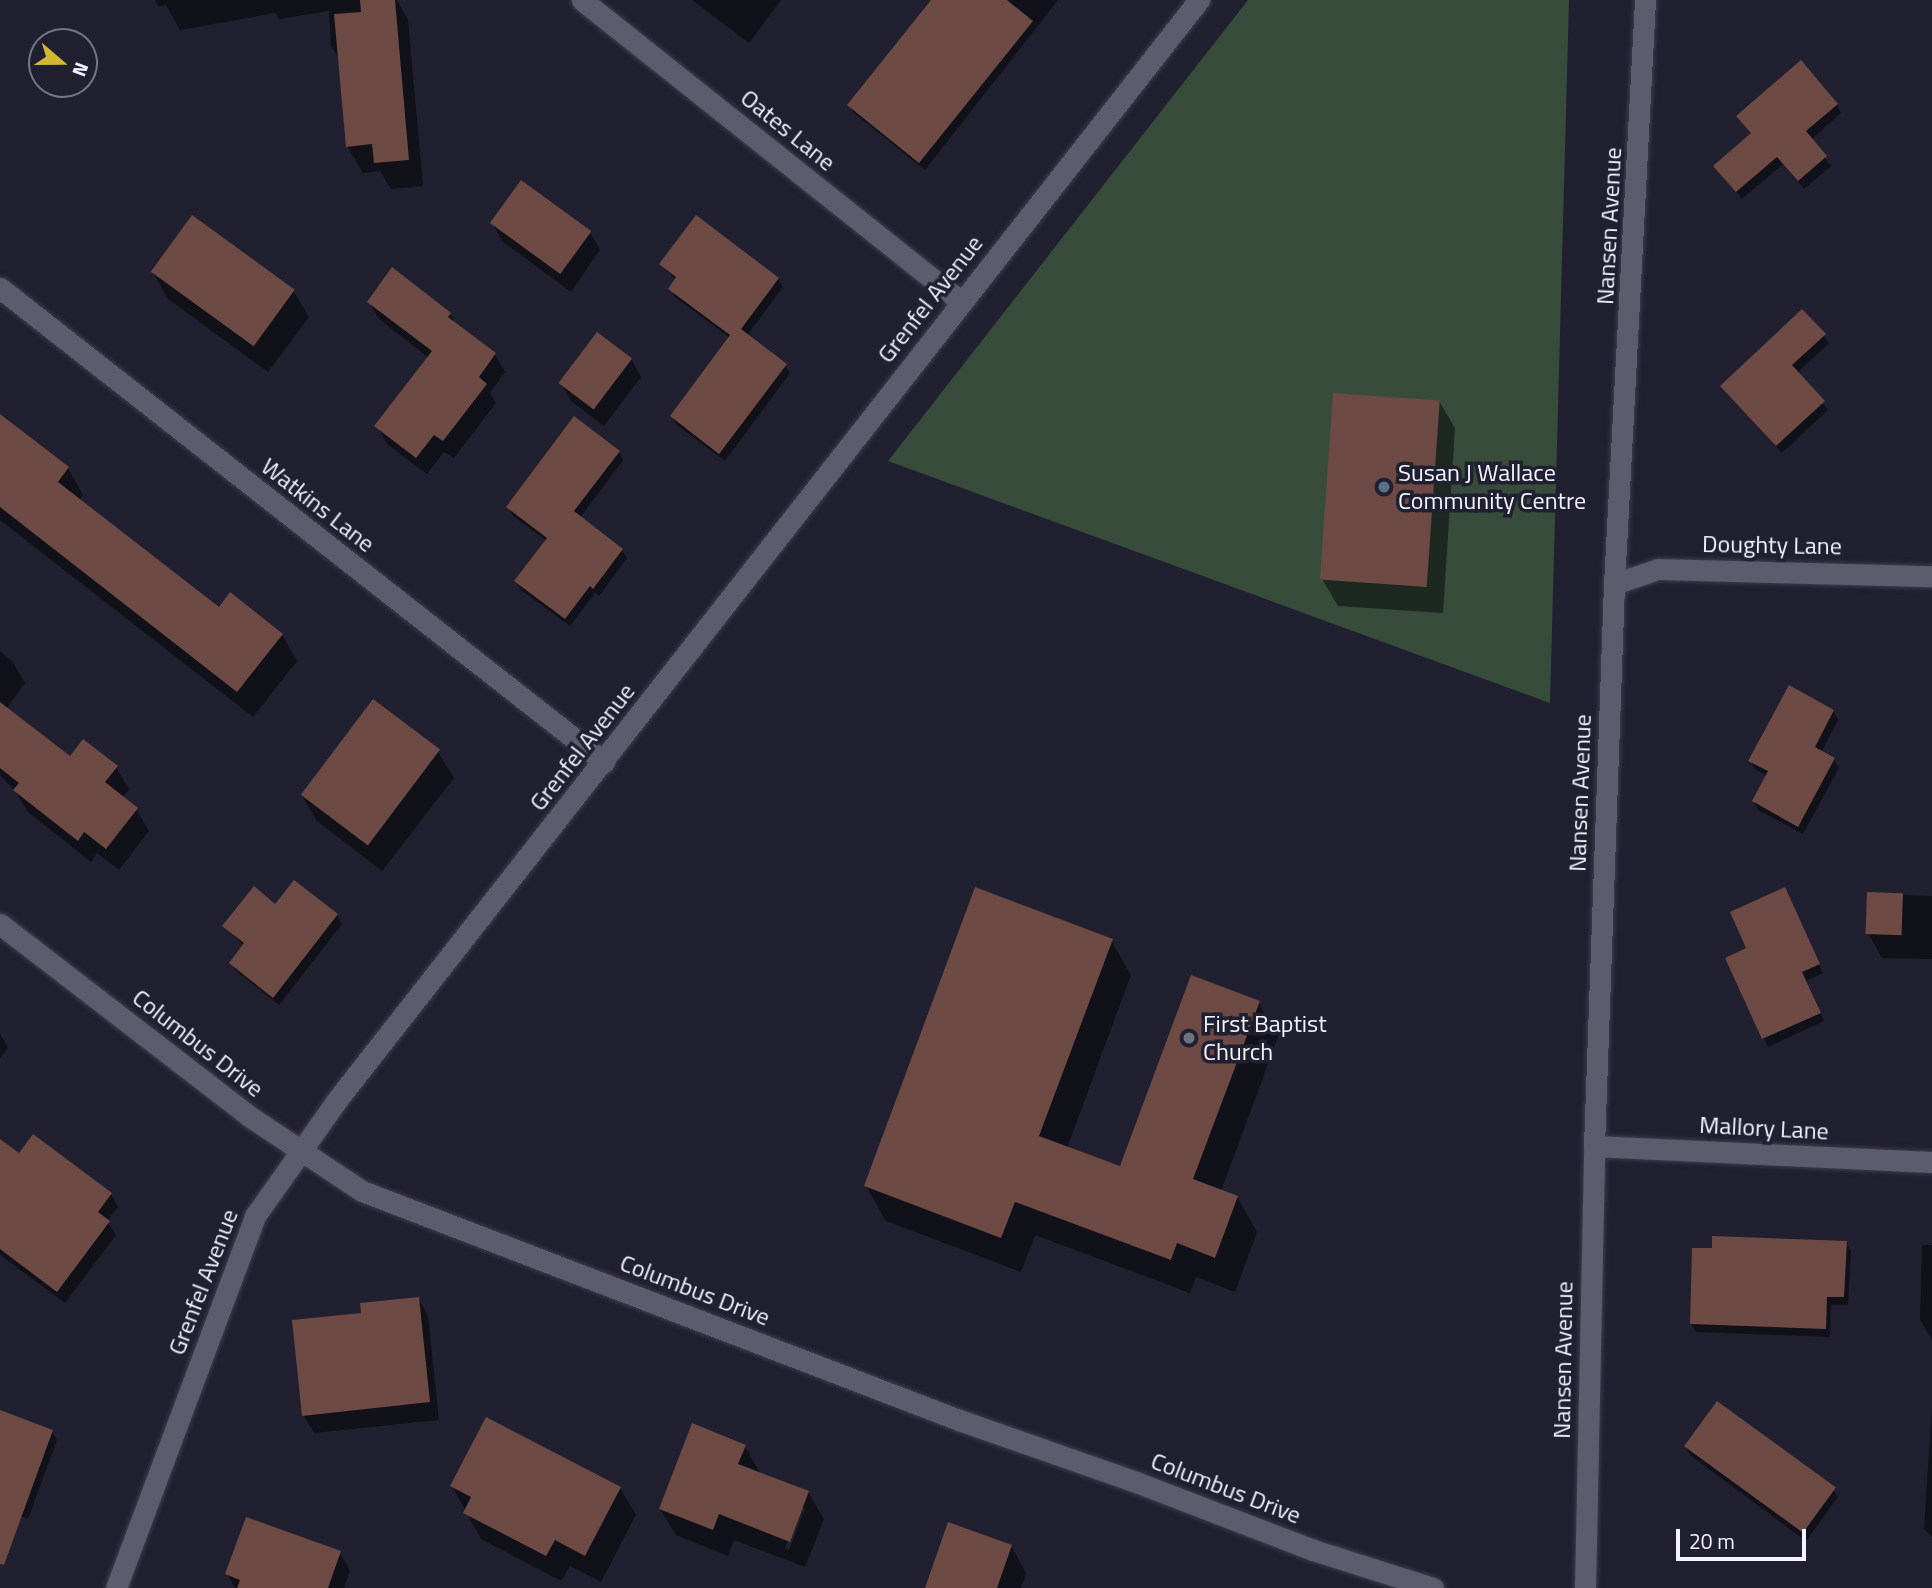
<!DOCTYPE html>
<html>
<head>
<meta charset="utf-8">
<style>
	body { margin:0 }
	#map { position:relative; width:1932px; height:1588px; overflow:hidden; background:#212030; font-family:"Titillium Web",sans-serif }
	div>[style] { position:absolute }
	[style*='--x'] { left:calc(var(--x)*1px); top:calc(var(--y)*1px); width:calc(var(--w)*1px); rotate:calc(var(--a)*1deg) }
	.green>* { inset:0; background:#384c3c }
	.shadow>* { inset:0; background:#0007 }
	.building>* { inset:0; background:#6d4a44; transform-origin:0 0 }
	.roads { filter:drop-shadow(0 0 2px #3e3d4b) drop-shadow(0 0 2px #3e3d4b) }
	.minor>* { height:21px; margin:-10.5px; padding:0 10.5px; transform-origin:10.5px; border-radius:10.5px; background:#5c5c6f }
	.dots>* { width:19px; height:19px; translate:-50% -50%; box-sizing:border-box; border:4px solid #212030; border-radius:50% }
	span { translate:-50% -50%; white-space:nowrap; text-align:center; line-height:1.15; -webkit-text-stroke:7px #212030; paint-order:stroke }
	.street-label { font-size:24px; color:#f3f4ff }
	.poi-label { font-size:24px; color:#f3f4ff }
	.left { translate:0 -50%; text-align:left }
	.north { position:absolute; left:28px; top:28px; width:70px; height:70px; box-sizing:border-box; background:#212030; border:2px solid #757583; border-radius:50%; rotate:110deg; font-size:19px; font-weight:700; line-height:28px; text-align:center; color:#f3f4ff }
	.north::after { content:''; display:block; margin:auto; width:24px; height:32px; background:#d2b735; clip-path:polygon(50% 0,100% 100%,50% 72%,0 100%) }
	.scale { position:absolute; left:1676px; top:1529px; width:130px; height:32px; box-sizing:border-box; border:4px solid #f3f4ff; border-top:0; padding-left:9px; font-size:21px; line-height:24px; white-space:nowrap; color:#f3f4ff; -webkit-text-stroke:5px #212030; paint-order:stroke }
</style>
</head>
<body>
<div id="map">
	<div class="green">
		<div style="clip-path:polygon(1248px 0,1569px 0,1550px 703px,888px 461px)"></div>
	</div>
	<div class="shadow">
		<div style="clip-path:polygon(155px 0,397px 0,408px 20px,423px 186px,391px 189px,380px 171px,363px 173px,347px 146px,340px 60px,331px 46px,329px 11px,279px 19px,275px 13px,180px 30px,166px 5px,158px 6px)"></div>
		<div style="clip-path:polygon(692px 0,781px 0,749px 43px)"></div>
		<div style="clip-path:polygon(933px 0,1058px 0,925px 170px,854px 113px,849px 105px)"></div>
		<div style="clip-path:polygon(1837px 105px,1841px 113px,1811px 140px,1831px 166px,1804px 189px,1783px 164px,1742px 199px,1716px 166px,1752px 134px,1738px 116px)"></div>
		<div style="clip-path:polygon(492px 223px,590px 232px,600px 250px,571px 292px,502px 241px)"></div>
		<div style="clip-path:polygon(661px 264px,778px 279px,783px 287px,747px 336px,785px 365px,790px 373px,725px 461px,677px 425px,672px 417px,730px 338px,675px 297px,670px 289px,676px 280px)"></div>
		<div style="clip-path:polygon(393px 270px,450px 314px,457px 326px,495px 355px,505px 372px,490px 393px,496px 403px,454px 458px,444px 452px,427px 474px,387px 444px,377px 426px,429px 358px,379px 319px,369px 302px)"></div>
		<div style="clip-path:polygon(153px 272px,293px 290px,309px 317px,268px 372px,168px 299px)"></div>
		<div style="clip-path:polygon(1824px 335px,1829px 343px,1797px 373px,1828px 410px,1782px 453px,1722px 386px)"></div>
		<div style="clip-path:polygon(631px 359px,641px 377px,604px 426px,571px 401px,561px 383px)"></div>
		<div style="clip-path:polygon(1439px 401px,1455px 428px,1443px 613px,1338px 606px,1322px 579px)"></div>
		<div style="clip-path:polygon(0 441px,68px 468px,83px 495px,79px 501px,220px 609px,282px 635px,297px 661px,253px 717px,0 520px)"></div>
		<div style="clip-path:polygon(619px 452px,623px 460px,580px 518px,622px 550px,627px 558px,599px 596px,595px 593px,570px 626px,521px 590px,516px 581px,547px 541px,513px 516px,508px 507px)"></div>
		<div style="clip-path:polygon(0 651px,12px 661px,25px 683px,6px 709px,71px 759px,116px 767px,129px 789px,122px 798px,136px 809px,149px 831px,119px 870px,97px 853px,91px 862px,28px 812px,15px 791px,0 775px)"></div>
		<div style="clip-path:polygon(1833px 711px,1838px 720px,1821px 753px,1834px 760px,1839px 768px,1803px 834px,1758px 810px,1754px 801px,1767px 776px,1755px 769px,1750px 761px)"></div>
		<div style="clip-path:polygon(438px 752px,454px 778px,382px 871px,317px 821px,301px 794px)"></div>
		<div style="clip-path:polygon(1869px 894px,1932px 896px,1932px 959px,1882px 958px,1868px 933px)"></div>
		<div style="clip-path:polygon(1789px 898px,1823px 973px,1806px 981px,1824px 1021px,1768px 1047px,1727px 959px,1748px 949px)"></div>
		<div style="clip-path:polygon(276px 906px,337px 915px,342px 924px,279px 1005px,236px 971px,231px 963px,244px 946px,225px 926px)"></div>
		<div style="clip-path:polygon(1111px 940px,1131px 975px,1067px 1148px,1121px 1169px,1258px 1002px,1278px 1037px,1221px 1191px,1237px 1197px,1257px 1232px,1235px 1292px,1196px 1277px,1190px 1293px,1035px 1235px,1021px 1272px,886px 1221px,866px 1186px)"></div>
		<div style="clip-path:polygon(0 1034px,8px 1048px,0 1058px)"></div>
		<div style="clip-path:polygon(0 1141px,19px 1156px,111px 1194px,118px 1207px,107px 1221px,116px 1235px,65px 1303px,0 1255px)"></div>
		<div style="clip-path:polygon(1846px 1242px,1851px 1251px,1848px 1305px,1831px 1305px,1830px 1337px,1696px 1332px,1691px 1324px)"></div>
		<div style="clip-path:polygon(1922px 1245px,1932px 1245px,1932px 1340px,1920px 1320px)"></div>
		<div style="clip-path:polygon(418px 1298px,428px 1316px,439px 1420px,314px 1433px,304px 1416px,363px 1314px)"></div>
		<div style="clip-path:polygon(1932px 1406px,1932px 1537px,1924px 1529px)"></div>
		<div style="clip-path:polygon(0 1412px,52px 1431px,57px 1440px,28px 1519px,9px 1512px,0 1528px)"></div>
		<div style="clip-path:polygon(evenodd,745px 1446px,760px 1473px,808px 1492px,824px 1519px,805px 1567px,734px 1540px,728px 1556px,676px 1535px,660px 1509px,745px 1446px,801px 1508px,805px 1508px,789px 1550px,785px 1549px,801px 1508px)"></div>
		<div style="clip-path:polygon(1685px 1446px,1833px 1489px,1838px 1497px,1806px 1541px,1690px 1455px)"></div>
		<div style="clip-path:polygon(452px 1486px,620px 1488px,636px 1515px,601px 1582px,570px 1566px,561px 1581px,481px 1539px)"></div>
		<div style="clip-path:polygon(1011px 1546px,1026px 1573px,1021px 1588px,927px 1588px)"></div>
		<div style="clip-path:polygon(340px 1553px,350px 1571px,344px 1588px,235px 1588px,227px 1574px)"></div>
	</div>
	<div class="building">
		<div style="clip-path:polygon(360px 0,395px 0,409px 160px,374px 163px,372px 144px,346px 147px,334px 14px,361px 12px)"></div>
		<div style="clip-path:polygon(931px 0,1007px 0,1033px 21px,919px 163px,847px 105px)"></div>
		<div style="clip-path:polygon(1801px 60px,1838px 104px,1806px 131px,1827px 156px,1798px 181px,1777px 157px,1736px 192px,1713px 166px,1751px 133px,1736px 116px)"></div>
		<div style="left:521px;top:180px;width:87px;height:53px;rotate:36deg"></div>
		<div style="left:192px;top:215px;width:127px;height:70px;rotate:36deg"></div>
		<div style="clip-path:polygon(696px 215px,779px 278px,741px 329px,787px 364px,719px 454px,670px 416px,730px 335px,668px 289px,676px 277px,659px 264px)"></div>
		<div style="clip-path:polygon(392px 267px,451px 313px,448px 317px,496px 353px,479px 377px,487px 384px,443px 441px,434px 435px,416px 458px,374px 426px,432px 351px,367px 302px)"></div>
		<div style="clip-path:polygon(1802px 309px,1826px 334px,1792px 365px,1825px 401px,1776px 446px,1720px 386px)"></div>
		<div style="left:597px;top:332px;width:44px;height:64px;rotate:37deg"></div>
		<div style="left:1333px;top:393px;width:107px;height:187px;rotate:4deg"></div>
		<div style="clip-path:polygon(0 414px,69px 467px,58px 482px,219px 607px,230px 592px,283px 634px,237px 692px,0 507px)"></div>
		<div style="clip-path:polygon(574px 416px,620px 451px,574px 511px,623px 549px,593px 589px,590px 586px,565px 619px,514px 581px,547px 538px,506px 507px)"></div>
		<div style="clip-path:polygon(1789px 685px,1834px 710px,1815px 747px,1835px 758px,1798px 827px,1752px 801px,1768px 771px,1748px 761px)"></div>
		<div style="left:373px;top:699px;width:84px;height:120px;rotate:37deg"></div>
		<div style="clip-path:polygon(0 702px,70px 756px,83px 739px,118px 766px,105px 782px,138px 808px,106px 849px,84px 832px,78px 841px,13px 790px,19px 783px,0 768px)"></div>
		<div style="clip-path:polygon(294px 880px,338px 914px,273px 998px,229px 963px,244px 943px,222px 926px,254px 886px,275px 904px)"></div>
		<div style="clip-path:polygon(975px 887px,1113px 939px,1039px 1136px,1120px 1166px,1191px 975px,1260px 1001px,1193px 1179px,1238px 1196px,1215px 1258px,1177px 1243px,1171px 1260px,1015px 1202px,1001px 1238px,864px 1186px)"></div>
		<div style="clip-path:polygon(1785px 887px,1820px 964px,1802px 972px,1821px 1013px,1762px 1039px,1725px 958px,1746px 948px,1730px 912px)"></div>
		<div style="left:1867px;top:892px;width:36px;height:42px;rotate:2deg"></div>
		<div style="clip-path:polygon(33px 1134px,112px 1193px,98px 1212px,110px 1221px,57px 1292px,0 1249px,0 1139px,19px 1153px)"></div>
		<div style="clip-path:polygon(1712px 1236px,1847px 1241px,1844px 1297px,1827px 1297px,1826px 1329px,1690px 1324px,1692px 1248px,1712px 1248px)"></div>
		<div style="clip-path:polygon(419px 1297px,430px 1402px,302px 1416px,292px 1320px,361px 1313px,360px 1303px)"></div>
		<div style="left:1717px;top:1401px;width:147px;height:56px;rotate:36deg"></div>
		<div style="clip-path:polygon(0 1410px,53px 1430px,4px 1565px,0 1564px)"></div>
		<div style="clip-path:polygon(486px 1417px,621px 1487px,585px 1556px,555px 1540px,546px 1556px,463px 1513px,471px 1497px,450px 1486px)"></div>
		<div style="clip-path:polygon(692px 1423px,746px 1445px,738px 1464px,809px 1491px,790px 1542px,719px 1514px,713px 1530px,659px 1509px)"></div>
		<div style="clip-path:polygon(246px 1517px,341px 1551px,328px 1588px,237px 1588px,240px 1580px,225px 1574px)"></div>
		<div style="clip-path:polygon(948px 1522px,1012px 1545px,997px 1588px,925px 1588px)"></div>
	</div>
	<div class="roads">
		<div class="minor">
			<div style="--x:582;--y:0;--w:485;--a:38.5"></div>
			<div style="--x:0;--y:288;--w:768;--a:38.12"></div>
			<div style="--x:1614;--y:584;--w:46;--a:-18.8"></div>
			<div style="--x:1658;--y:569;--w:274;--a:1.5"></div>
			<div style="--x:0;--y:924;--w:314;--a:37.6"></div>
			<div style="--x:249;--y:1116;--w:136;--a:33.6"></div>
			<div style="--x:362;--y:1191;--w:639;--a:20.99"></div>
			<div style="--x:959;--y:1420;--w:188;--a:19.3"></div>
			<div style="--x:1136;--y:1482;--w:190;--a:21"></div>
			<div style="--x:1313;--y:1550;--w:126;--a:17.6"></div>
			<div style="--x:1594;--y:1146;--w:338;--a:2.7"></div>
			<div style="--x:116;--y:1588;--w:397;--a:-69.5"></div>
			<div style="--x:255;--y:1216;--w:142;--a:-54.7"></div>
			<div style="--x:337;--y:1100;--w:1398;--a:-51.92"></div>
			<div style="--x:1585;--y:1588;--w:442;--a:-88.8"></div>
			<div style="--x:1594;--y:1146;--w:562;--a:-87.96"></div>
			<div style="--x:1614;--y:584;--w:585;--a:-86.96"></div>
		</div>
	</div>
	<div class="dots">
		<div style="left:1384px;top:487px;background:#5c6f8a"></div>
		<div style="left:1189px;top:1038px;background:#6b7280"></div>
	</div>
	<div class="street-label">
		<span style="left:788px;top:130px;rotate:39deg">Oates Lane</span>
		<span style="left:1609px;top:226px;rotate:-87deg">Nansen Avenue</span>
		<span style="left:930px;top:299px;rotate:-52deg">Grenfel Avenue</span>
		<span style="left:318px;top:505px;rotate:38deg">Watkins Lane</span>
		<span style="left:1772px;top:545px;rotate:1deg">Doughty Lane</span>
		<span style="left:582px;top:747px;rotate:-52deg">Grenfel Avenue</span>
		<span style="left:1580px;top:793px;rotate:-88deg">Nansen Avenue</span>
		<span style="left:198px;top:1043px;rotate:38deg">Columbus Drive</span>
		<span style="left:1764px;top:1128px;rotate:3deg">Mallory Lane</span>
		<span style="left:203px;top:1282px;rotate:-69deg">Grenfel Avenue</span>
		<span style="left:695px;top:1290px;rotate:21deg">Columbus Drive</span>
		<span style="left:1563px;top:1360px;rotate:-89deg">Nansen Avenue</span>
		<span style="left:1226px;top:1488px;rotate:21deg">Columbus Drive</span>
	</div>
	<div class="poi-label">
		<span class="left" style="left:1398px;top:487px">Susan J Wallace<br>Community Centre</span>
		<span class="left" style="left:1203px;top:1038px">First Baptist<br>Church</span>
	</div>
	<div class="north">N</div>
	<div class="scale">20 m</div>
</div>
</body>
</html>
